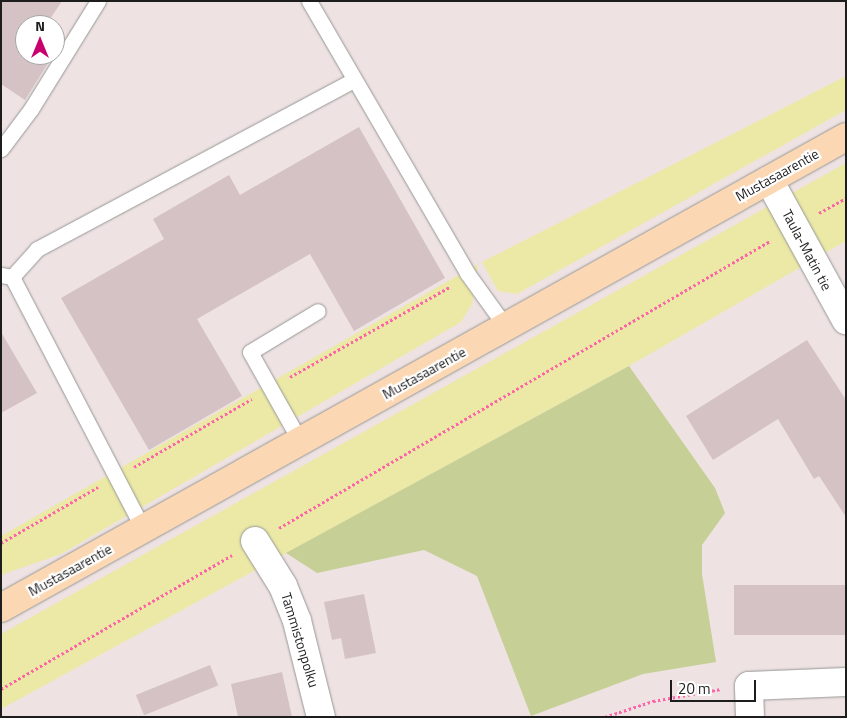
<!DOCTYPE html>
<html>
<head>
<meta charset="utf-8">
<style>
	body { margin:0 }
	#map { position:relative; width:847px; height:718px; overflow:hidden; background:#eee3e2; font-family:"Titillium Web",sans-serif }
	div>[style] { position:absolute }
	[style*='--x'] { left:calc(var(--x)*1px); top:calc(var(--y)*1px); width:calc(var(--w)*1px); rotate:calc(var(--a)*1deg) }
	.grass>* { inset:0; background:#ebe9a5 }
	.forest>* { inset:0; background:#c6cf95 }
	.building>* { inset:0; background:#d5c2c4; transform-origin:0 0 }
	.path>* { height:3px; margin-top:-1.5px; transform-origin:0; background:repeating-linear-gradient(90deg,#fe63a7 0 2.5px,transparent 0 5px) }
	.roads { filter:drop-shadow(0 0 1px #979797) drop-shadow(0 0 1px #979797) }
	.service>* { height:15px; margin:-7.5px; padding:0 7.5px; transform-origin:7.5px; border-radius:7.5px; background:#fff }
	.minor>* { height:28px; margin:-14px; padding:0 14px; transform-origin:14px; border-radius:14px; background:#fff }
	.secondary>* { height:28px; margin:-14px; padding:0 14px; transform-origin:14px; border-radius:14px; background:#fbd8b3 }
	span { translate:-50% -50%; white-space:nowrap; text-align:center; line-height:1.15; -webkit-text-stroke:4.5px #fff; paint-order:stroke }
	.street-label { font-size:14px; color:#1d1d1d }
	.frame { position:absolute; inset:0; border:2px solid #1d1d1d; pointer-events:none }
	.north { position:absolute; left:15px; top:15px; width:50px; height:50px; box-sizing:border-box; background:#fff; border:1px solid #a5a5a5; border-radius:50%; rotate:0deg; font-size:14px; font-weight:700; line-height:20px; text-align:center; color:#1d1d1d }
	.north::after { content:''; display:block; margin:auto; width:18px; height:22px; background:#c9006d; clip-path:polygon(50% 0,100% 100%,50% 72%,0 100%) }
	.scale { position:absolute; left:670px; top:680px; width:86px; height:22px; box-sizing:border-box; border:2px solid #1d1d1d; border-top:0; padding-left:6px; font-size:15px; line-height:18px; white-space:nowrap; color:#1d1d1d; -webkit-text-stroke:4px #fff; paint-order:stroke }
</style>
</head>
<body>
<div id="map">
	<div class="grass">
		<div style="clip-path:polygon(846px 76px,846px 110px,517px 294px,498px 291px,482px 262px)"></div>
		<div style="clip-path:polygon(846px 163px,846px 241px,629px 366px,1px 709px,1px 634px)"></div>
		<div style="clip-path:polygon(478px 264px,472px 304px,461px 322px,61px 554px,1px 575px,1px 536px)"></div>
	</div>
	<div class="forest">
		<div style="clip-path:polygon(629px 366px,715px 488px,725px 513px,702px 545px,702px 574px,716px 662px,643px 674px,531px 716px,477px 576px,424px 550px,317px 573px,286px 553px)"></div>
	</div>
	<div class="building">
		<div style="clip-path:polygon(1px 1px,62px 1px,46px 25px,25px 25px,25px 55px,53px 55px,25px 100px,1px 84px)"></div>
		<div style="clip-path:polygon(359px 127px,445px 278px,354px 331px,310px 254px,197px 319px,242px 396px,149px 450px,61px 298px,164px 239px,153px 219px,229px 175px,240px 195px)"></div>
		<div style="clip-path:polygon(1px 332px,37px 393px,1px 413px)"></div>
		<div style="clip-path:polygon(807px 340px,846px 400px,846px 517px,819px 476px,814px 479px,778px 419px,713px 460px,686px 416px)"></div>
		<div style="left:846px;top:585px;width:50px;height:112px;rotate:90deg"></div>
		<div style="clip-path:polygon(364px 594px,376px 653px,345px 659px,341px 638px,332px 640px,324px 602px)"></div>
		<div style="left:210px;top:665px;width:22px;height:80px;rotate:68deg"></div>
		<div style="clip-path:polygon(282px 672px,292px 717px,238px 717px,231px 684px)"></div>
	</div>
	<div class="path">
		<div style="--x:819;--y:213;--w:31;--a:-29"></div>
		<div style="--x:290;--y:377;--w:184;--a:-29.4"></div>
		<div style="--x:134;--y:467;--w:136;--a:-30"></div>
		<div style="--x:279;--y:528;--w:569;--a:-30.31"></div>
		<div style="--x:1;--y:543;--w:112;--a:-30"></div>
		<div style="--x:1;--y:689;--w:267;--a:-30.1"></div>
		<div style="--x:605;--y:717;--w:51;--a:-18.4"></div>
		<div style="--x:653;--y:701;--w:69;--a:-10"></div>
	</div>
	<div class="roads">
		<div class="service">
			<div style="--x:309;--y:1;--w:315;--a:59.8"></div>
			<div style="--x:467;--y:273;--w:67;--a:54.2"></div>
			<div style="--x:1;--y:149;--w:50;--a:-53.1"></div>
			<div style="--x:31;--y:109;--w:127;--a:-58.2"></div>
			<div style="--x:1;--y:275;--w:11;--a:10"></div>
			<div style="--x:12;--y:277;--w:284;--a:62.5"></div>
			<div style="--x:12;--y:277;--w:38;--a:-48"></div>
			<div style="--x:37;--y:249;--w:357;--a:-28.1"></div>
			<div style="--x:300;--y:441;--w:102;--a:-119.3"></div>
			<div style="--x:250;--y:352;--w:79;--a:-31.1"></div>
		</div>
		<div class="minor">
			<div style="--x:769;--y:180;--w:160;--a:61.2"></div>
			<div style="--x:255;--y:541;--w:53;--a:58.1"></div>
			<div style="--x:283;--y:586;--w:38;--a:68"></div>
			<div style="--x:297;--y:621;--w:99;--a:76"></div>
			<div style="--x:750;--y:717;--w:31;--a:-92"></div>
			<div style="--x:749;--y:686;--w:97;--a:-2.4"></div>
		</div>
		<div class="secondary">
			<div style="--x:1;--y:608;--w:967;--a:-29.14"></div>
		</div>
	</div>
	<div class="street-label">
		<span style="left:777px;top:175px;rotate:-29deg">Mustasaarentie</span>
		<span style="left:807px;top:250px;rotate:62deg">Taula-Matin tie</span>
		<span style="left:424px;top:373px;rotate:-29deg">Mustasaarentie</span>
		<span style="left:70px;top:570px;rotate:-29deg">Mustasaarentie</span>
		<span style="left:300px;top:640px;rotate:73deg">Tammistonpolku</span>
	</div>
	<div class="frame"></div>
	<div class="north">N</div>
	<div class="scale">20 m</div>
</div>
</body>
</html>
